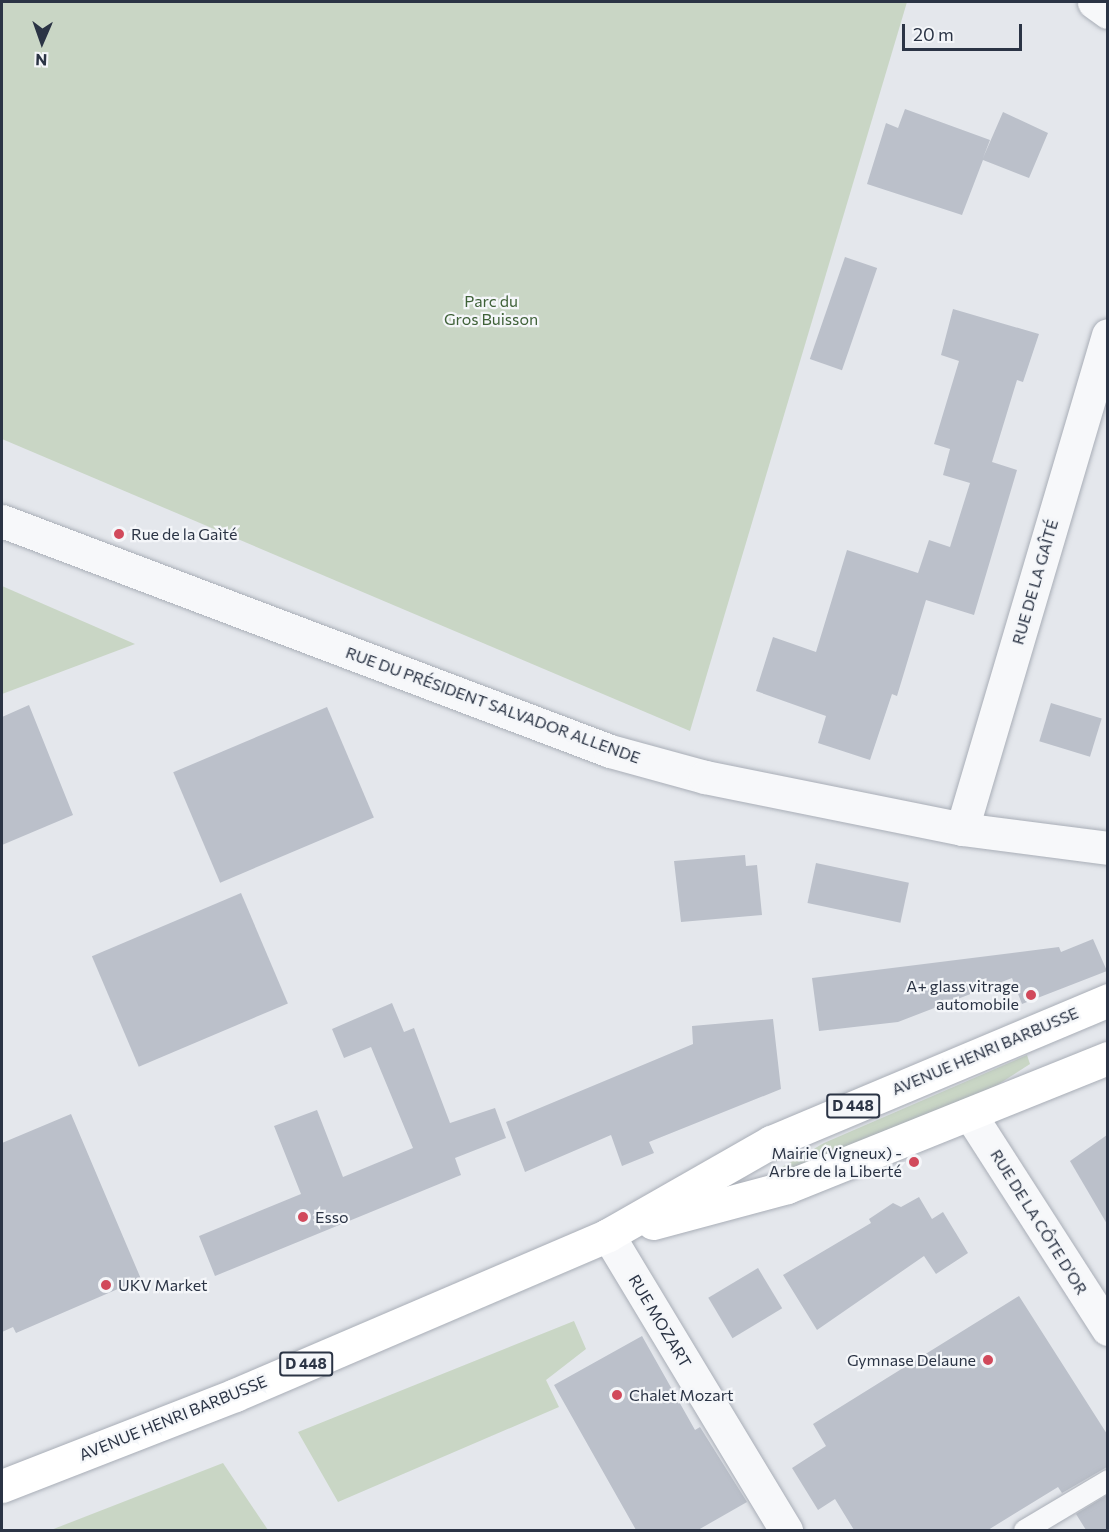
<!DOCTYPE html>
<html>
<head>
<meta charset="utf-8">
<style>
	body { margin:0 }
	#map { position:relative; width:1109px; height:1532px; overflow:hidden; background:#e4e7ec; font-family:Commissioner,sans-serif }
	div>[style] { position:absolute }
	[style*='--x'] { left:calc(var(--x)*1px); top:calc(var(--y)*1px); width:calc(var(--w)*1px); rotate:calc(var(--a)*1deg) }
	.green>* { inset:0; background:#c9d6c5 }
	.building>* { inset:0; background:#bbc0ca; transform-origin:0 0 }
	.roads { filter:drop-shadow(0 0 2px #a9aeb7) drop-shadow(0 0 2px #a9aeb7) }
	.lane>* { height:21px; margin:-10.5px; padding:0 10.5px; transform-origin:10.5px; border-radius:10.5px; background:#f7f8fa }
	.street>* { height:33px; margin:-16.5px; padding:0 16.5px; transform-origin:16.5px; border-radius:16.5px; background:#f7f8fa }
	.primary>* { height:33px; margin:-16.5px; padding:0 16.5px; transform-origin:16.5px; border-radius:16.5px; background:#fff }
	.dots>* { width:16px; height:16px; translate:-50% -50%; box-sizing:border-box; border:3px solid #f4f6f9; border-radius:50% }
	span { translate:-50% -50%; white-space:nowrap; text-align:center; line-height:1.15; -webkit-text-stroke:4.5px #f4f6f9; paint-order:stroke }
	.shield-label span { padding:2px 4px; background:#f4f6f9; border:2px solid; border-radius:4px; -webkit-text-stroke-width:0 }
	.shield-label { font-size:15px; color:#2b3445; font-weight:700 }
	.park-label { font-size:16px; color:#3f6138 }
	.poi-label { font-size:16px; color:#2b3445 }
	.left { translate:0 -50%; text-align:left }
	.right { translate:-100% -50%; text-align:right }
	.street-label { font-size:16px; color:#2b3445 }
	.frame { position:absolute; inset:0; border:3px solid #2b3445; pointer-events:none }
	.north { position:absolute; left:12px; top:12px; width:60px; height:60px; -webkit-text-stroke:4px #f4f6f9; paint-order:stroke; rotate:182deg; font-size:16px; font-weight:700; line-height:24px; text-align:center; color:#2b3445 }
	.north::after { content:''; display:block; margin:auto; width:21px; height:27px; background:#2b3445; clip-path:polygon(50% 0,100% 100%,50% 72%,0 100%) }
	.scale { position:absolute; left:902px; top:24px; width:120px; height:27px; box-sizing:border-box; border:3px solid #2b3445; border-top:0; padding-left:8px; font-size:18px; line-height:21px; white-space:nowrap; color:#2b3445; -webkit-text-stroke:4px #f4f6f9; paint-order:stroke }
</style>
</head>
<body>
<div id="map">
	<div class="green">
		<div style="clip-path:polygon(2px 2px,907px 2px,690px 731px,2px 439px)"></div>
		<div style="clip-path:polygon(2px 586px,135px 644px,2px 694px)"></div>
		<div style="clip-path:polygon(1027px 1055px,1030px 1064px,963px 1107px,779px 1174px,777px 1170px,824px 1143px)"></div>
		<div style="clip-path:polygon(574px 1321px,586px 1349px,546px 1380px,559px 1407px,338px 1502px,298px 1432px)"></div>
		<div style="clip-path:polygon(223px 1463px,268px 1530px,51px 1530px)"></div>
	</div>
	<div class="building">
		<div style="clip-path:polygon(905px 109px,990px 140px,983px 158px,1003px 112px,1048px 133px,1029px 178px,983px 160px,962px 215px,867px 184px,886px 123px,898px 128px)"></div>
		<div style="left:845px;top:257px;width:34px;height:108px;rotate:19deg"></div>
		<div style="clip-path:polygon(953px 309px,1039px 334px,1023px 382px,1017px 380px,992px 462px,1017px 470px,974px 615px,926px 600px,897px 696px,892px 694px,870px 760px,818px 743px,826px 716px,756px 691px,773px 637px,816px 652px,847px 550px,918px 573px,929px 540px,950px 547px,970px 483px,943px 475px,950px 449px,934px 444px,959px 361px,941px 355px)"></div>
		<div style="left:1051px;top:703px;width:53px;height:40px;rotate:17deg"></div>
		<div style="clip-path:polygon(29px 705px,73px 815px,2px 845px,2px 717px)"></div>
		<div style="left:327px;top:707px;width:120px;height:167px;rotate:67deg"></div>
		<div style="clip-path:polygon(745px 855px,746px 866px,757px 865px,762px 915px,681px 922px,674px 861px)"></div>
		<div style="left:816px;top:863px;width:95px;height:41px;rotate:12deg"></div>
		<div style="left:241px;top:893px;width:120px;height:162px;rotate:67deg"></div>
		<div style="clip-path:polygon(1093px 939px,1107px 971px,1022px 1004px,1012px 978px,898px 1022px,819px 1031px,812px 978px,1059px 947px,1061px 952px)"></div>
		<div style="clip-path:polygon(392px 1003px,404px 1032px,414px 1028px,450px 1123px,495px 1108px,506px 1138px,455px 1158px,461px 1175px,215px 1276px,199px 1236px,301px 1194px,274px 1126px,317px 1110px,343px 1177px,413px 1148px,371px 1047px,344px 1058px,332px 1029px)"></div>
		<div style="clip-path:polygon(773px 1019px,781px 1089px,649px 1142px,654px 1153px,622px 1166px,611px 1135px,525px 1172px,506px 1122px,693px 1044px,692px 1026px)"></div>
		<div style="clip-path:polygon(71px 1114px,141px 1279px,16px 1333px,13px 1327px,2px 1332px,2px 1143px)"></div>
		<div style="clip-path:polygon(1107px 1135px,1107px 1224px,1070px 1161px)"></div>
		<div style="clip-path:polygon(919px 1197px,932px 1219px,943px 1212px,968px 1253px,936px 1274px,924px 1256px,817px 1330px,783px 1275px,871px 1223px,869px 1219px,893px 1203px,901px 1207px)"></div>
		<div style="left:758px;top:1268px;width:47px;height:58px;rotate:59deg"></div>
		<div style="clip-path:polygon(1019px 1296px,1107px 1434px,1107px 1467px,1062px 1493px,1058px 1487px,988px 1530px,854px 1530px,835px 1499px,818px 1510px,792px 1468px,826px 1446px,813px 1424px)"></div>
		<div style="clip-path:polygon(642px 1336px,695px 1430px,700px 1427px,747px 1502px,698px 1530px,636px 1530px,554px 1385px)"></div>
		<div style="clip-path:polygon(1107px 1495px,1107px 1530px,1086px 1530px,1076px 1514px)"></div>
	</div>
	<div class="roads">
		<div class="lane">
			<div style="--x:1024;--y:1530;--w:98;--a:-30.8"></div>
		</div>
		<div class="street">
			<div style="--x:1094;--y:2;--w:17;--a:36"></div>
			<div style="--x:2;--y:521;--w:650;--a:20.72"></div>
			<div style="--x:610;--y:751;--w:98;--a:15.3"></div>
			<div style="--x:705;--y:777;--w:262;--a:11.4"></div>
			<div style="--x:962;--y:829;--w:147;--a:7.4"></div>
			<div style="--x:962;--y:829;--w:515;--a:-73.54"></div>
			<div style="--x:971;--y:1116;--w:253;--a:57.3"></div>
			<div style="--x:608;--y:1235;--w:345;--a:58.9"></div>
		</div>
		<div class="primary">
			<div style="--x:653;--y:1223;--w:139;--a:-15"></div>
			<div style="--x:787;--y:1187;--w:346;--a:-21.9"></div>
			<div style="--x:2;--y:1486;--w:250;--a:-21.3"></div>
			<div style="--x:235;--y:1395;--w:406;--a:-23.2"></div>
			<div style="--x:608;--y:1235;--w:188;--a:-29.7"></div>
			<div style="--x:771;--y:1142;--w:366;--a:-22.8"></div>
		</div>
	</div>
	<div class="dots">
		<div style="left:119px;top:534px;background:#d1495b"></div>
		<div style="left:1031px;top:995px;background:#d1495b"></div>
		<div style="left:914px;top:1162px;background:#d1495b"></div>
		<div style="left:303px;top:1217px;background:#d1495b"></div>
		<div style="left:106px;top:1285px;background:#d1495b"></div>
		<div style="left:988px;top:1360px;background:#d1495b"></div>
		<div style="left:617px;top:1395px;background:#d1495b"></div>
	</div>
	<div class="shield-label">
		<span style="left:853px;top:1106px">D 448</span>
		<span style="left:306px;top:1364px">D 448</span>
	</div>
	<div class="park-label">
		<span style="left:491px;top:310px">Parc du<br>Gros Buisson</span>
	</div>
	<div class="poi-label">
		<span class="left" style="left:131px;top:534px">Rue de la Gaìté</span>
		<span class="right" style="left:1019px;top:995px">A+ glass vitrage<br>automobile</span>
		<span class="right" style="left:902px;top:1162px">Mairie (Vigneux) -<br>Arbre de la Liberté</span>
		<span class="left" style="left:315px;top:1217px">Esso</span>
		<span class="left" style="left:118px;top:1285px">UKV Market</span>
		<span class="right" style="left:976px;top:1360px">Gymnase Delaune</span>
		<span class="left" style="left:629px;top:1395px">Chalet Mozart</span>
	</div>
	<div class="street-label">
		<span style="left:1035px;top:582px;rotate:-74deg">RUE DE LA GAÎTÉ</span>
		<span style="left:493px;top:705px;rotate:20deg">RUE DU PRÉSIDENT SALVADOR ALLENDE</span>
		<span style="left:985px;top:1051px;rotate:-23deg">AVENUE HENRI BARBUSSE</span>
		<span style="left:1039px;top:1222px;rotate:58deg">RUE DE LA CÔTE D'OR</span>
		<span style="left:660px;top:1321px;rotate:59deg">RUE MOZART</span>
		<span style="left:173px;top:1418px;rotate:-22deg">AVENUE HENRI BARBUSSE</span>
	</div>
	<div class="frame"></div>
	<div class="north">N</div>
	<div class="scale">20 m</div>
</div>
</body>
</html>
